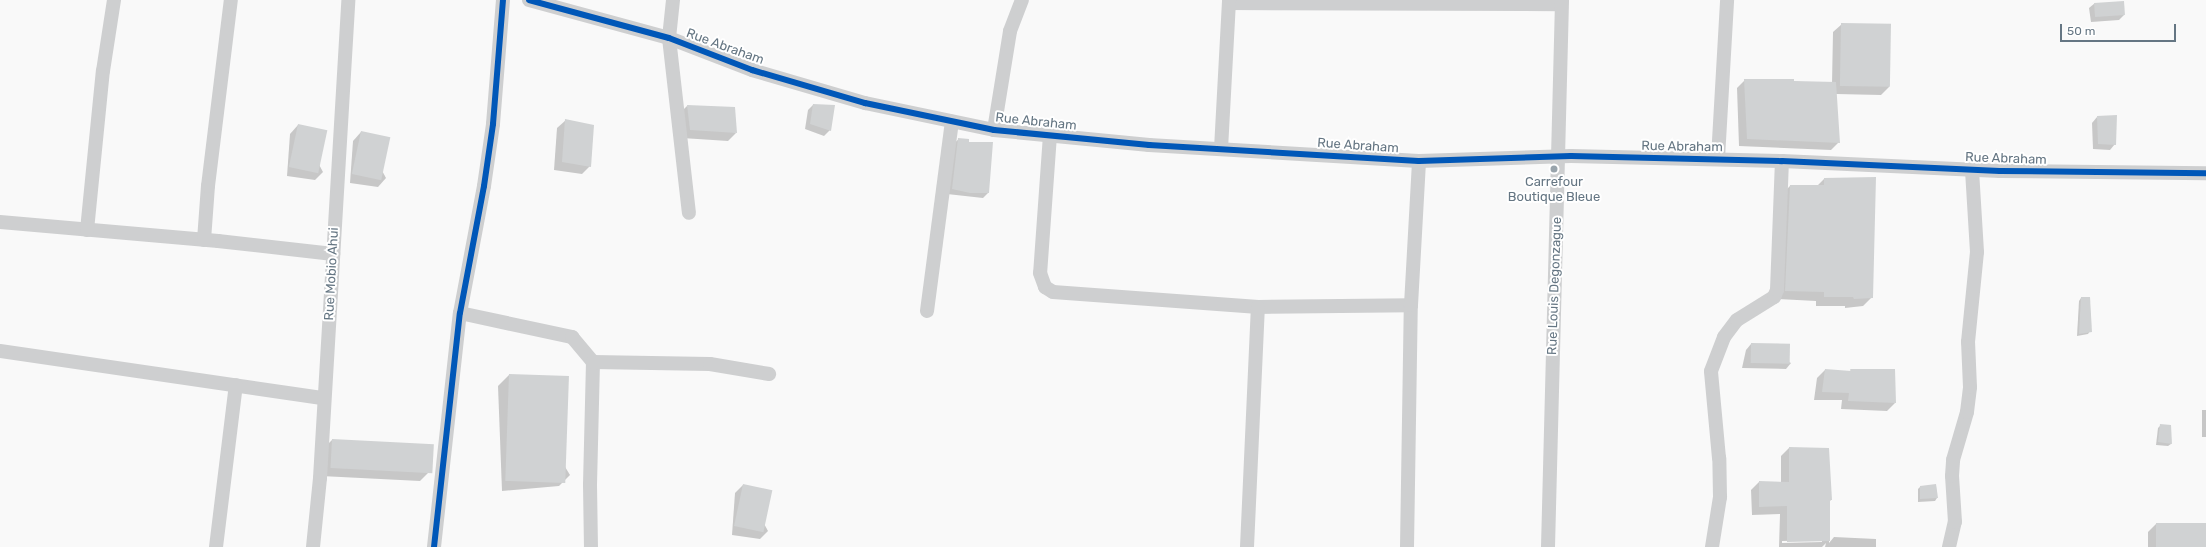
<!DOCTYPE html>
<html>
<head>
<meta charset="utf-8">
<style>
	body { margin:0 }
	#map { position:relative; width:2206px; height:547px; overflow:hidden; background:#f9f9f9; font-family:Rubik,sans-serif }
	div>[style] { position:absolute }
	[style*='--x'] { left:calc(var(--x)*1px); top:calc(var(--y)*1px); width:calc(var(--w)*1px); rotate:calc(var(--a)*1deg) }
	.shadow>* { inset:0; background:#0003; transform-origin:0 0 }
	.building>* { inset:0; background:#d0d2d3; transform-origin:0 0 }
	.minor>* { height:14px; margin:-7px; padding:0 7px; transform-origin:7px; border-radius:7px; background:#cecfd0 }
	.cycleway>* { height:6px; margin:-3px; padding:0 3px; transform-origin:3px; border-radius:3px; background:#0057b8 }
	.dots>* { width:11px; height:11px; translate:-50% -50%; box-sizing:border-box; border:2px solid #fff; border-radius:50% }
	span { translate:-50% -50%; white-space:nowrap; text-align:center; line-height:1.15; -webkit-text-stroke:4px #fff; paint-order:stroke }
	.street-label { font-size:13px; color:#657683 }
	.poi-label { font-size:13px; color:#657683 }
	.scale { position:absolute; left:2060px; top:24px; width:116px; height:18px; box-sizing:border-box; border:2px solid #657683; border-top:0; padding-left:5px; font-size:12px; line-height:14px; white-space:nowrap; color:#657683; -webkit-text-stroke:3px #fff; paint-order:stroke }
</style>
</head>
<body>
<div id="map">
	<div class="shadow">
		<div style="clip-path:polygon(2095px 3px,2124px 15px,2119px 20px,2091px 22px,2089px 8px)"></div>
		<div style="clip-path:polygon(1842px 24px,1890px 25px,1889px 87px,1881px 95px,1836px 94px,1839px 142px,1831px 150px,1739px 146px,1737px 88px,1745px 80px,1832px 83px,1833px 32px)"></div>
		<div style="clip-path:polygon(813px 105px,830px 130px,824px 136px,805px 129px,808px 110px)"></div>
		<div style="clip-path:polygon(687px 106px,736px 133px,728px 141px,682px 138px,679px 114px)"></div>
		<div style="clip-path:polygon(2097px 117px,2115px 144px,2110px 150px,2093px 149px,2092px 123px)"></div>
		<div style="clip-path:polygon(566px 120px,590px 166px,582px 174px,554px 170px,557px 128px)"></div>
		<div style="clip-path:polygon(298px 125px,323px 172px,315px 180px,287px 176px,290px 134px)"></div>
		<div style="clip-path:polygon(361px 132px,386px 178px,378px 187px,350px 183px,353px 141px)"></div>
		<div style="clip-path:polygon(959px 139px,988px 193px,983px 198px,947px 194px,953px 144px)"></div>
		<div style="clip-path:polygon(1824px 179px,1872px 297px,1863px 306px,1845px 308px,1845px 306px,1816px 306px,1816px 301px,1777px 299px,1781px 195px,1790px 186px,1817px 186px)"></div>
		<div style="clip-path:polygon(2081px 298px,2090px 331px,2088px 334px,2077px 336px,2079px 301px)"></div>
		<div style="clip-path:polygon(1751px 344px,1791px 363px,1786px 369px,1742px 368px,1746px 350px)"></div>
		<div style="clip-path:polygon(1825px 370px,1849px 372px,1851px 370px,1895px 403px,1887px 411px,1841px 409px,1842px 400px,1814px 400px,1817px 378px)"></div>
		<div style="clip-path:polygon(509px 375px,570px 475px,559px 486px,502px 491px,498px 386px)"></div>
		<div style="left:2206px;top:410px;width:27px;height:4px;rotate:90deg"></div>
		<div style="clip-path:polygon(2160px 426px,2170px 426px,2171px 444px,2168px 446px,2156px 445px,2158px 428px)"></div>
		<div style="clip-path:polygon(332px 440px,428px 473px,420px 481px,321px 476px,324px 448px)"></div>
		<div style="clip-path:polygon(evenodd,1789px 448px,1828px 449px,1831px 500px,1829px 502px,1829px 543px,1834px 537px,1876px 539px,1876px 547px,1825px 547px,1826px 543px,1822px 547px,1779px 547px,1780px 514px,1752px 515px,1751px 490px,1759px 482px,1781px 483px,1781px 456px,1789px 448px,1822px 540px,1822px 542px,1782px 543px,1782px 541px,1822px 540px)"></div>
		<div style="clip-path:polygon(743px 485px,768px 531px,760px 539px,732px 535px,735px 493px)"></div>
		<div style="clip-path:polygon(1936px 486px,1937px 498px,1935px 501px,1918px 502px,1918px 489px,1920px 487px)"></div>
		<div style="clip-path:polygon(2156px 524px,2206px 524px,2206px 547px,2148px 547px,2148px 532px)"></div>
	</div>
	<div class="building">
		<div style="left:2124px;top:1px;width:14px;height:30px;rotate:86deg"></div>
		<div style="left:1841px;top:23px;width:50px;height:63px;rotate:1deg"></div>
		<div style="clip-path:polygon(1744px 79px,1794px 79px,1794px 81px,1836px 82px,1840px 143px,1747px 139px)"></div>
		<div style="clip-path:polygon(813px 104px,835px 105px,831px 131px,810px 124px)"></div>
		<div style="clip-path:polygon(687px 105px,735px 107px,737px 133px,690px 130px)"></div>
		<div style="clip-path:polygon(2117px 115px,2116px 145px,2098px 144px,2097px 116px)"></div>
		<div style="clip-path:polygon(565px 119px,594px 125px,591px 167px,562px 162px)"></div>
		<div style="left:298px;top:124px;width:30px;height:44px;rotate:12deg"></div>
		<div style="left:361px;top:131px;width:30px;height:44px;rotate:12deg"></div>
		<div style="clip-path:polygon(958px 138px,969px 139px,969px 142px,993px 142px,989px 193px,970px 193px,952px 189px)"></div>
		<div style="clip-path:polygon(1876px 177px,1873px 298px,1854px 299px,1853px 297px,1824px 297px,1824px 292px,1785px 291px,1790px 185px,1824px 185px,1824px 178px)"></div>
		<div style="clip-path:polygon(2081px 297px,2090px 297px,2092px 332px,2079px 334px)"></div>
		<div style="left:1751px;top:343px;width:39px;height:20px;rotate:1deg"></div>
		<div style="clip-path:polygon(1825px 369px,1851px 371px,1850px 369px,1895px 369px,1896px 403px,1848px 401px,1849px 393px,1822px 392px)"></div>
		<div style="left:509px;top:374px;width:60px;height:107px;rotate:2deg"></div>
		<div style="clip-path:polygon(2160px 424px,2171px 425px,2172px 444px,2158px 442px)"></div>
		<div style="left:332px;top:439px;width:102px;height:29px;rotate:3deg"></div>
		<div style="clip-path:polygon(1789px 447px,1829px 448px,1832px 500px,1830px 500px,1830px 541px,1787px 542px,1787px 506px,1759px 507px,1759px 481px,1789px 482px)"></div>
		<div style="left:743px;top:484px;width:30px;height:43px;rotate:12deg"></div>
		<div style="clip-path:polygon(1936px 484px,1938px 498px,1920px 499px,1920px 486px)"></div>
		<div style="left:2156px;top:523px;width:50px;height:24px"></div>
	</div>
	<div class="minor">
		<div style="--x:529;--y:0;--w:145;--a:15.2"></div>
		<div style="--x:669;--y:38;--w:89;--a:21.1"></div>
		<div style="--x:752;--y:70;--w:118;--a:16.3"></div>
		<div style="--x:865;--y:103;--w:132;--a:11.8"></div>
		<div style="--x:994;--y:130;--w:156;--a:5.5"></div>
		<div style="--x:1149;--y:145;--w:270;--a:3.4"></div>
		<div style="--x:1419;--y:161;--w:152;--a:-1.9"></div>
		<div style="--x:1571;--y:156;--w:211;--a:1.4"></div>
		<div style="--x:1782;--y:161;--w:218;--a:2.6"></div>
		<div style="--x:2000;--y:171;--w:206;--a:0.6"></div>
		<div style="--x:673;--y:0;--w:38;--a:96"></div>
		<div style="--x:669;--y:38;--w:176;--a:83.5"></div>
		<div style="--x:1229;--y:3;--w:332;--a:0.2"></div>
		<div style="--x:994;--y:130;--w:100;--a:-80.8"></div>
		<div style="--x:1010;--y:31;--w:33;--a:-69"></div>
		<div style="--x:1050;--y:135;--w:138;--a:94.1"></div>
		<div style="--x:1040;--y:273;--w:15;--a:70"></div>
		<div style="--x:1045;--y:287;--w:9;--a:32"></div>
		<div style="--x:1053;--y:292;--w:206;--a:4.2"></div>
		<div style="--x:1258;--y:307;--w:153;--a:-0.7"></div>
		<div style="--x:1221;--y:149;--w:149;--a:-86.9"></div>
		<div style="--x:1718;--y:158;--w:158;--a:-86.7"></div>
		<div style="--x:0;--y:222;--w:219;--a:5"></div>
		<div style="--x:218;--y:241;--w:116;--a:6.4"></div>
		<div style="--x:87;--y:230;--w:160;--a:-84.3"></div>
		<div style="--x:103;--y:71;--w:72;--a:-81.2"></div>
		<div style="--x:204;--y:240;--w:54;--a:-85.8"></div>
		<div style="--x:208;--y:186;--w:187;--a:-83"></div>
		<div style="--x:927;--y:311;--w:191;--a:-82.5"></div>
		<div style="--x:460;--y:313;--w:115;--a:12.1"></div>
		<div style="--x:572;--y:337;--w:33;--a:50"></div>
		<div style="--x:593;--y:362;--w:123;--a:91.4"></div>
		<div style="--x:590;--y:485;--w:62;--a:89.1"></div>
		<div style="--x:0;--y:351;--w:327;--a:8.3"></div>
		<div style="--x:593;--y:362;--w:117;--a:1"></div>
		<div style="--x:710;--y:364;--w:60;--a:9.6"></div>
		<div style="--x:216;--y:547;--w:163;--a:-83"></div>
		<div style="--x:313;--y:547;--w:69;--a:-84.2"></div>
		<div style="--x:320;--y:478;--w:479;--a:-86.6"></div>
		<div style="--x:434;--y:547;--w:235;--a:-83.7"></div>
		<div style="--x:460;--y:313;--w:129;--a:-79.3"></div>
		<div style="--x:484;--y:186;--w:63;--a:-81.7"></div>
		<div style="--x:493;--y:124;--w:124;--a:-85.4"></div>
		<div style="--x:1247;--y:547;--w:240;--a:-87.4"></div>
		<div style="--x:1407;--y:547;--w:242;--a:-89.1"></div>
		<div style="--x:1411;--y:305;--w:144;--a:-86.8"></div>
		<div style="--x:1548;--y:547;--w:547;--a:-88.53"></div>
		<div style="--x:1712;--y:547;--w:51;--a:-80.9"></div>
		<div style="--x:1720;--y:497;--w:39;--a:-91"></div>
		<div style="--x:1719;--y:458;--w:87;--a:-95.3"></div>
		<div style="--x:1711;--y:371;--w:36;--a:-69"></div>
		<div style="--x:1724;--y:337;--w:21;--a:-53"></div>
		<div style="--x:1737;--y:320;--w:44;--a:-31.9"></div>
		<div style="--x:1774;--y:297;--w:8;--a:-67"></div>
		<div style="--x:1777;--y:290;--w:129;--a:-87.8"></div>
		<div style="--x:1949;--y:547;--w:26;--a:-77"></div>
		<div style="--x:1955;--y:522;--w:46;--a:-93.7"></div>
		<div style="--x:1952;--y:476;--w:16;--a:-86"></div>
		<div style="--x:1953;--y:460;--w:50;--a:-73.7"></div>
		<div style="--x:1967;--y:412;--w:25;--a:-83"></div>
		<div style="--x:1970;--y:387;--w:45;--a:-92.5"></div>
		<div style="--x:1968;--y:342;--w:90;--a:-84.3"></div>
		<div style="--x:1977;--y:252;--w:82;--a:-93.5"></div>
	</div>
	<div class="cycleway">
		<div style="--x:529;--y:0;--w:145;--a:15.2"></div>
		<div style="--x:669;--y:38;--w:89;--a:21.1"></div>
		<div style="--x:752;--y:70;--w:118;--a:16.3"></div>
		<div style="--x:865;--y:103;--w:132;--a:11.8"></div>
		<div style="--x:994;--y:130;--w:156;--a:5.5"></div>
		<div style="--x:1149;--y:145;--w:270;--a:3.4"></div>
		<div style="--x:1419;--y:161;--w:152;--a:-1.9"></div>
		<div style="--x:1571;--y:156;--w:211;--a:1.4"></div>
		<div style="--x:1782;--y:161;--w:218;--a:2.6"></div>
		<div style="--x:2000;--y:171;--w:206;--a:0.6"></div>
		<div style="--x:434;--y:547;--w:235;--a:-83.7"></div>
		<div style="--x:460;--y:313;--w:129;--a:-79.3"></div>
		<div style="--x:484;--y:186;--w:63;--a:-81.7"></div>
		<div style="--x:493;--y:124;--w:124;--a:-85.4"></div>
	</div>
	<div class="dots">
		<div style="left:1554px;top:169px;background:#99a4ac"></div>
	</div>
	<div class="street-label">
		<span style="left:725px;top:47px;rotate:20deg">Rue Abraham</span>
		<span style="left:1036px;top:122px;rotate:6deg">Rue Abraham</span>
		<span style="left:1358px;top:146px;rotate:4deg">Rue Abraham</span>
		<span style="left:1682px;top:147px;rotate:1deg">Rue Abraham</span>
		<span style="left:2006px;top:159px;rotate:2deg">Rue Abraham</span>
		<span style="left:332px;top:274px;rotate:-87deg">Rue Mobio Ahui</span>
		<span style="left:1555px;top:286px;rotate:-88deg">Rue Louis Degonzague</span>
	</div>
	<div class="poi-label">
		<span style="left:1554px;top:190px">Carrefour<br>Boutique Bleue</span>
	</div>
	<div class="scale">50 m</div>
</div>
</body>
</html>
